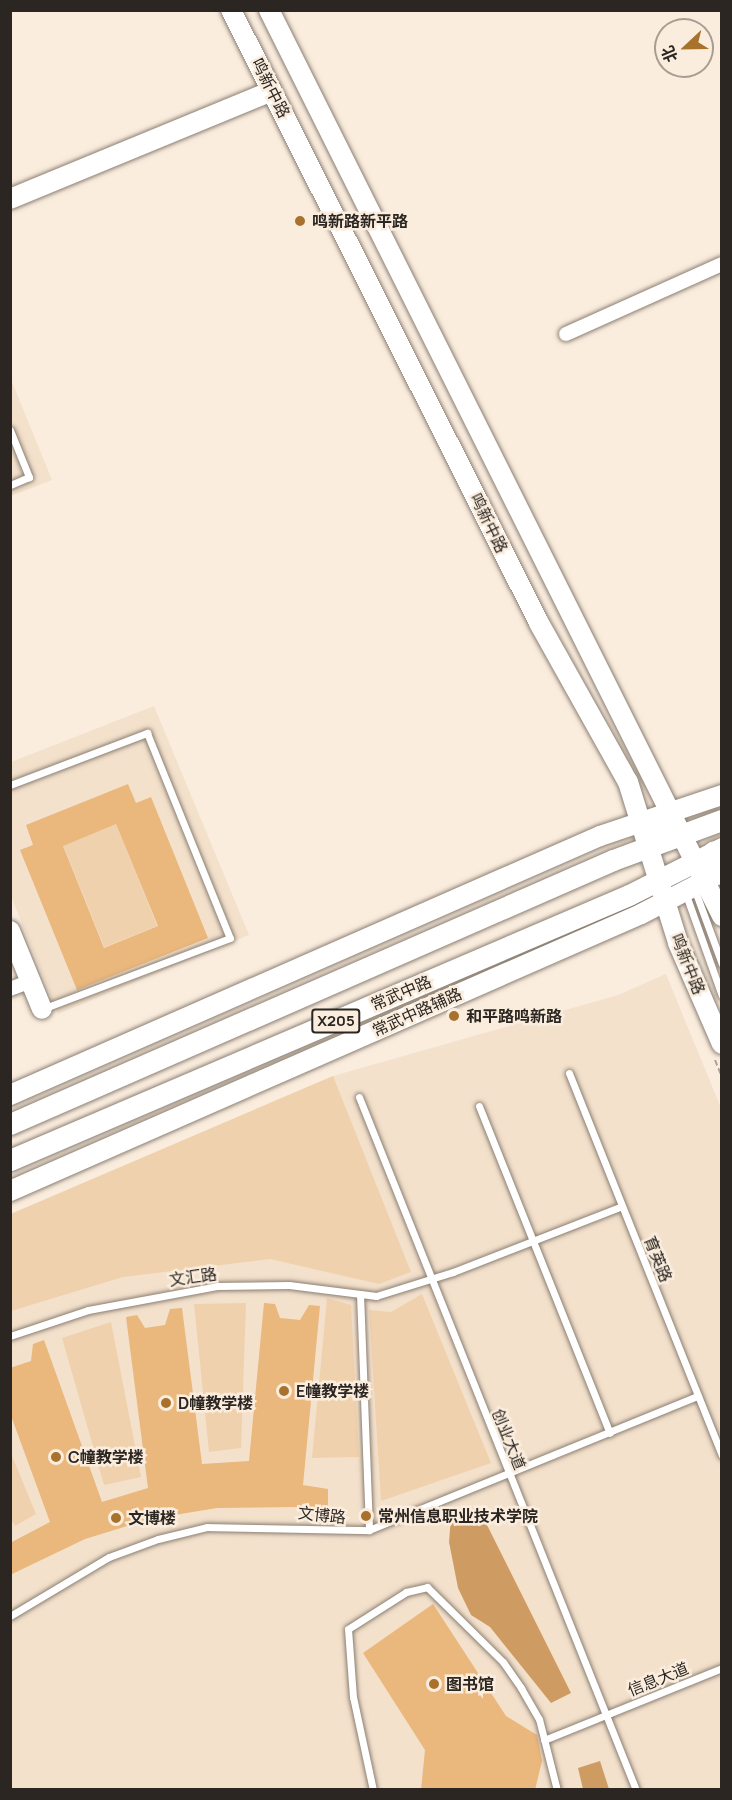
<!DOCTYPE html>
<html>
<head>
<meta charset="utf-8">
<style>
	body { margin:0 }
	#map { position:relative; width:732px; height:1800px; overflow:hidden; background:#faedde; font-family:Manrope,"Noto Sans SC",sans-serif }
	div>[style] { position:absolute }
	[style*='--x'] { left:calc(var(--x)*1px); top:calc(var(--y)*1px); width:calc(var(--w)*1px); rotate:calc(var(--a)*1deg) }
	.built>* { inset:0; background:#f3e1cc }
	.green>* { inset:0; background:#f0d1ae; transform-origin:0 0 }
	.water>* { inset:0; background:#ce9c62 }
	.building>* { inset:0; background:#eab77c }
	.path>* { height:2px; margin-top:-1px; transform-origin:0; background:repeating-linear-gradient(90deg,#aba196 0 6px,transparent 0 9px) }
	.roads { filter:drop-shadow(0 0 2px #8b7f72) drop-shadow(0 0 2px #8b7f72) }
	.lane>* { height:7px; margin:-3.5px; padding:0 3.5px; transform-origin:3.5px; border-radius:3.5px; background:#fff }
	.street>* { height:14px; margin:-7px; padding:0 7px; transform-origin:7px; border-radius:7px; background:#fff }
	.secondary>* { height:20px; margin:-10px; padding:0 10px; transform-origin:10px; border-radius:10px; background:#fff }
	.primary>* { height:21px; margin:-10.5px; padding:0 10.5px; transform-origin:10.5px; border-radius:10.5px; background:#fff }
	.dots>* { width:16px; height:16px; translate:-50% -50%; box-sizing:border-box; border:3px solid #faedde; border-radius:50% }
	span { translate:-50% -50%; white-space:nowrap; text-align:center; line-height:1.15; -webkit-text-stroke:5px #faedde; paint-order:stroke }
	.shield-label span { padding:2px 4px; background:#faedde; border:2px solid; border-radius:4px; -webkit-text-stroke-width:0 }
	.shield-label { font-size:15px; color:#2b2621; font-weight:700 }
	.street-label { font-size:16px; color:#2b2621 }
	.poi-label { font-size:16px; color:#2b2621; font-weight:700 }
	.left { translate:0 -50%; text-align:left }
	.frame { position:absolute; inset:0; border:12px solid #2b2621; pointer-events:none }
	.north { position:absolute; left:654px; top:18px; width:60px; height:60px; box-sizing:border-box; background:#faedde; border:2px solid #a79d92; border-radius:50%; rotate:248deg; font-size:16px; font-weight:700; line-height:24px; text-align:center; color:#2b2621 }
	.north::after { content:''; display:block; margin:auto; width:21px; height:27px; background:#a8722c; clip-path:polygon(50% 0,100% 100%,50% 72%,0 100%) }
</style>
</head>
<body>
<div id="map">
	<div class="built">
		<div style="clip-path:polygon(10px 377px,52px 480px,11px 496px,10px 496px)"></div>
		<div style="clip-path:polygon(154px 706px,249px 935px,58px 1014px,11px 896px,11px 762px)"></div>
		<div style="clip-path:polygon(666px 974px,721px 1108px,721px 1789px,11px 1789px,10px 1214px,333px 1076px,618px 995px)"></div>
	</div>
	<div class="green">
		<div style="left:116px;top:824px;width:110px;height:57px;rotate:68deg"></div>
		<div style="clip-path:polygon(333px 1076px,411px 1272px,379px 1284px,270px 1259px,123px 1277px,11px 1311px,11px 1214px)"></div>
		<div style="clip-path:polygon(422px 1294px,491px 1463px,381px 1501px,369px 1310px,391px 1312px)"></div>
		<div style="clip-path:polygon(327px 1298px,351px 1305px,359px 1457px,312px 1458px)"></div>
		<div style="clip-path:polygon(246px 1303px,241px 1448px,209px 1452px,194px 1304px)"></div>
		<div style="clip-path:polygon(111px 1322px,141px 1477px,104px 1485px,62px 1338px)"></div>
		<div style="clip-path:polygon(10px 1451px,36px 1514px,15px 1526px,11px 1520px)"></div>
	</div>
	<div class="water">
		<div style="clip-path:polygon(478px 1507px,571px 1693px,551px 1703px,490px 1627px,471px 1615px,458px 1588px,449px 1542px,451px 1517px)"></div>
		<div style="clip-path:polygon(600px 1761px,609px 1789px,583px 1789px,578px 1768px)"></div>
	</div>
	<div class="building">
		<div style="clip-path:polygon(evenodd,128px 784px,136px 803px,151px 797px,208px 938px,77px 990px,20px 850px,33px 845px,26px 825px,128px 784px,116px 824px,158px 926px,104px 948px,63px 846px,116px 824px)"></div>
		<div style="clip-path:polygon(264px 1303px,275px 1304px,280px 1318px,300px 1320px,309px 1305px,320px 1306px,303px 1485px,328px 1489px,328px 1518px,298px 1507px,217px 1508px,150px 1519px,85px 1539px,10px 1575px,10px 1543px,50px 1522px,10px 1413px,10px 1368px,31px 1361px,33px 1344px,44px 1340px,102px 1502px,148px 1488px,126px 1317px,137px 1315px,145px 1328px,165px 1325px,170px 1309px,182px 1308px,202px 1464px,249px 1461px)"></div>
		<div style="clip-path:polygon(433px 1604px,506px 1716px,537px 1735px,542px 1761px,535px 1790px,421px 1790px,425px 1750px,363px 1653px)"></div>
	</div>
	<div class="path">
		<div style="--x:715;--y:1060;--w:18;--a:68"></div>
	</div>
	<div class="roads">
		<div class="lane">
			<div style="--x:10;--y:430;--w:51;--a:68"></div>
			<div style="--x:29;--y:477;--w:21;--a:157"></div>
			<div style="--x:10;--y:785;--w:147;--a:-20.8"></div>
			<div style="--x:147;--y:733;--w:221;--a:68"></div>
			<div style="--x:230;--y:938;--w:198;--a:159.3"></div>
			<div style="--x:694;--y:888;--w:81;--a:69.8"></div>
			<div style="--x:685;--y:892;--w:110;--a:70.4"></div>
			<div style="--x:569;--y:1073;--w:412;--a:68.2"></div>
			<div style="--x:359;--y:1097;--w:746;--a:68.21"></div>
			<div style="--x:479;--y:1106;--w:352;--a:68.2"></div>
			<div style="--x:360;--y:1294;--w:236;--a:87.8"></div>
			<div style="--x:10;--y:1336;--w:82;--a:-18.4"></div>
			<div style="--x:88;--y:1310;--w:131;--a:-10.5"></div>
			<div style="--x:217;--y:1286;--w:72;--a:-0.8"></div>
			<div style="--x:289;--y:1285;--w:88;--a:7.2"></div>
			<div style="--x:376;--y:1296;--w:81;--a:-17.3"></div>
			<div style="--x:453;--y:1272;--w:181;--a:-21.3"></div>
			<div style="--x:10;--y:1616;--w:115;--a:-30.8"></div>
			<div style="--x:109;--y:1557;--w:52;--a:-20.2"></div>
			<div style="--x:158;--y:1539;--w:50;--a:-13.8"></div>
			<div style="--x:207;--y:1527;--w:162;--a:1.1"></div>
			<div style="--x:369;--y:1530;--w:355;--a:-22.2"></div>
			<div style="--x:544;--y:1740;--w:192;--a:-22"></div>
			<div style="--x:373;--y:1790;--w:95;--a:-102.1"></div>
			<div style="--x:353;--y:1697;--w:68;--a:-94.2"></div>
			<div style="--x:348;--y:1629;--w:69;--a:-32.5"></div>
			<div style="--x:406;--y:1592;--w:22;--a:-13"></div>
			<div style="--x:427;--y:1587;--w:107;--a:44.6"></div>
			<div style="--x:503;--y:1662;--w:32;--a:55"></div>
			<div style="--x:521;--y:1688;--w:36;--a:60"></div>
			<div style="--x:539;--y:1719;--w:73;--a:75.8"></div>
		</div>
		<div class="street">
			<div style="--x:566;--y:334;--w:171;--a:-24.2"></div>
			<div style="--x:10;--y:989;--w:22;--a:-21"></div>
		</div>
		<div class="secondary">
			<div style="--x:231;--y:10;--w:686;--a:63.32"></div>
			<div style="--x:539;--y:623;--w:182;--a:60.8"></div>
			<div style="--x:628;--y:782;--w:169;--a:72.7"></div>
			<div style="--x:678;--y:943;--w:110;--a:66.5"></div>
			<div style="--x:269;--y:10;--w:1013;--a:63.43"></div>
			<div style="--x:10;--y:199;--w:283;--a:-22.4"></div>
			<div style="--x:10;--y:931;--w:84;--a:67.7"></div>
			<div style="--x:10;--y:1095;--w:644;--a:-23.7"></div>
			<div style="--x:600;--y:836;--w:129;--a:-18.6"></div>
			<div style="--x:10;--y:1191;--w:689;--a:-23.7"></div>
			<div style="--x:641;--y:914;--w:91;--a:-27.4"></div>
		</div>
		<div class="primary">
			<div style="--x:644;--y:823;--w:44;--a:17.2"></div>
			<div style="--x:704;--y:877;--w:27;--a:-70"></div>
			<div style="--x:10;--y:1124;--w:658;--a:-23.64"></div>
			<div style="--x:613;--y:860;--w:116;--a:-20.2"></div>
			<div style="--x:10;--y:1160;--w:673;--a:-23.18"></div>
			<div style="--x:629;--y:895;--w:104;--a:-26.8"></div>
		</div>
	</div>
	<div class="dots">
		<div style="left:300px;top:221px;background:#a8722c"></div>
		<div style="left:454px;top:1016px;background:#a8722c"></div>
		<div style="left:284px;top:1391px;background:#a8722c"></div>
		<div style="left:166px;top:1403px;background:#a8722c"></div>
		<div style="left:56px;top:1457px;background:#a8722c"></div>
		<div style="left:366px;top:1516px;background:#a8722c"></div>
		<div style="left:116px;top:1518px;background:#a8722c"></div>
		<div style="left:434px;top:1684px;background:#a8722c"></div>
	</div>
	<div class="shield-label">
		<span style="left:336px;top:1021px">X205</span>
	</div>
	<div class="street-label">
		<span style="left:271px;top:88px;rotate:63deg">鸣新中路</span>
		<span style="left:489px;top:523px;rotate:64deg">鸣新中路</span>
		<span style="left:688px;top:964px;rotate:68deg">鸣新中路</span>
		<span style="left:401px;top:993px;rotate:-23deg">常武中路</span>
		<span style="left:417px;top:1012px;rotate:-24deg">常武中路辅路</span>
		<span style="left:658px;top:1259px;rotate:68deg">育英路</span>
		<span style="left:193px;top:1277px;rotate:-8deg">文汇路</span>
		<span style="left:509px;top:1439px;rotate:68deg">创业大道</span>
		<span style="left:322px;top:1515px;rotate:6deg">文博路</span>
		<span style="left:658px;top:1679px;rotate:-22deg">信息大道</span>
	</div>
	<div class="poi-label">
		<span class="left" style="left:312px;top:221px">鸣新路新平路</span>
		<span class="left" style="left:466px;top:1016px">和平路鸣新路</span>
		<span class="left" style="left:296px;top:1391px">E幢教学楼</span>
		<span class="left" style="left:178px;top:1403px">D幢教学楼</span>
		<span class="left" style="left:68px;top:1457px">C幢教学楼</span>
		<span class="left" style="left:378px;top:1516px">常州信息职业技术学院</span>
		<span class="left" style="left:128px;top:1518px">文博楼</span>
		<span class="left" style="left:446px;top:1684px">图书馆</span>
	</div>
	<div class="frame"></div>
	<div class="north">北</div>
</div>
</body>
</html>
